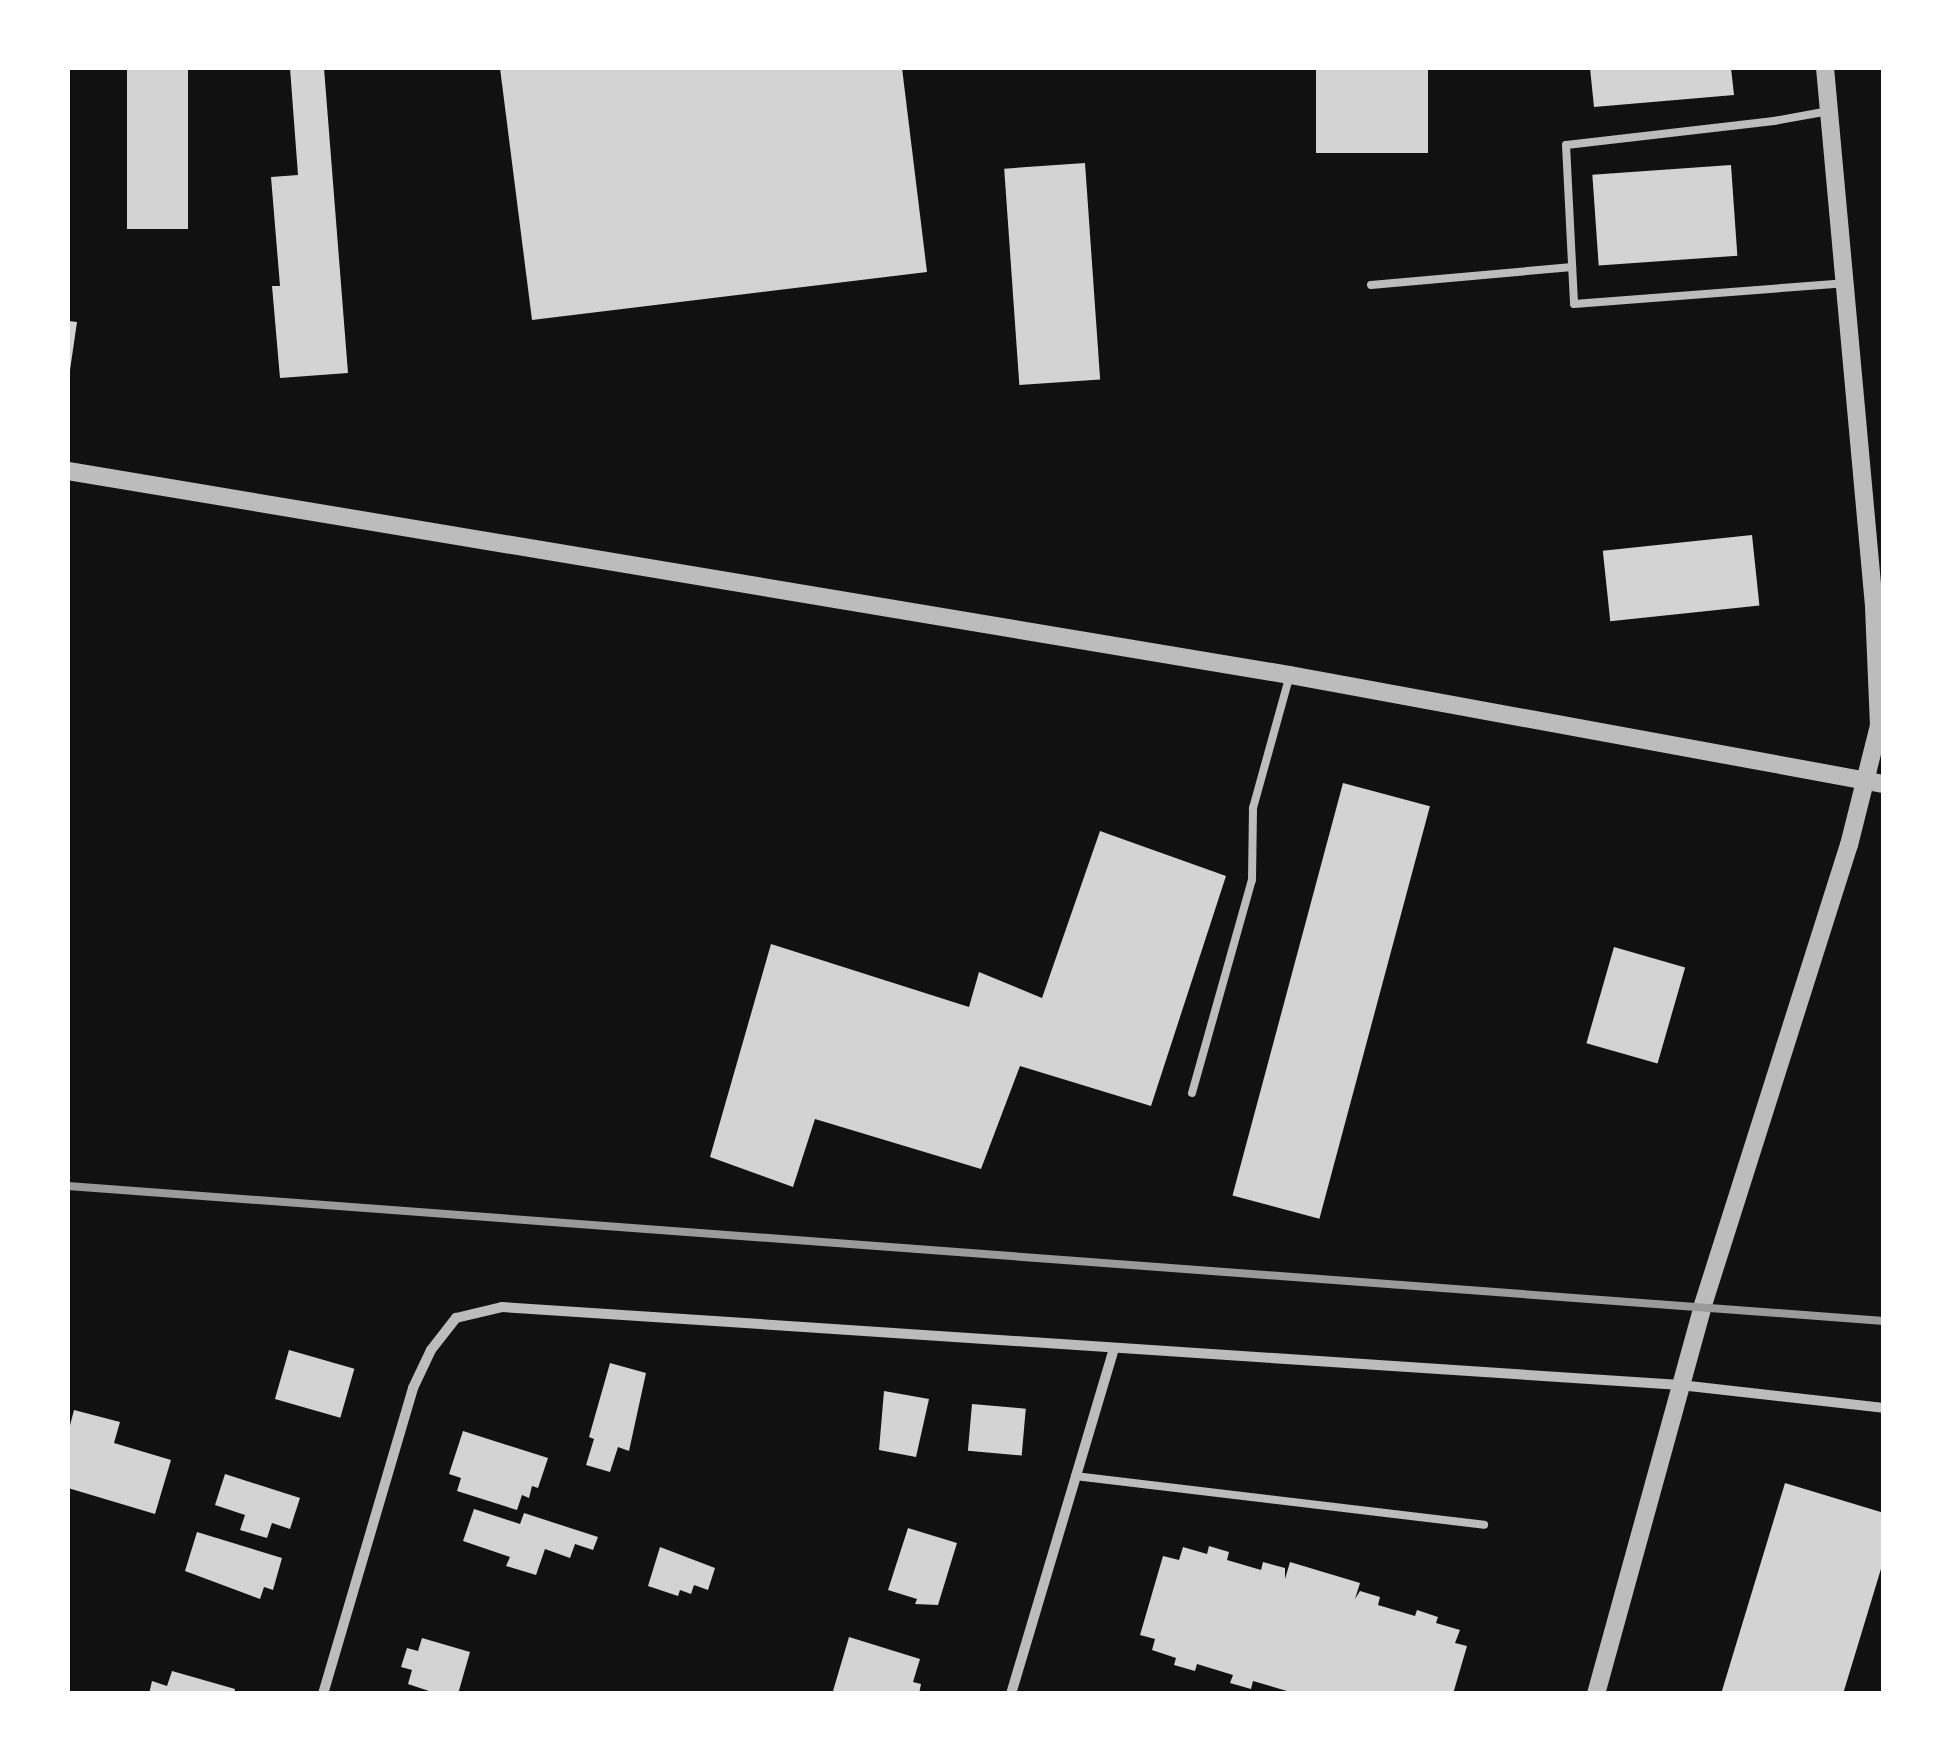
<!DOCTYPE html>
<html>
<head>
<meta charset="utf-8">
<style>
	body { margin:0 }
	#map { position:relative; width:1951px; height:1761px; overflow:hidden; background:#111; font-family:Poppins,sans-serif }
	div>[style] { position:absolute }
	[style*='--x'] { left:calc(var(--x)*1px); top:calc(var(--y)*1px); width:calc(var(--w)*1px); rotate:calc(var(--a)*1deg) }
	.building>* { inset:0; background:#d3d3d3; transform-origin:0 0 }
	.service>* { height:8px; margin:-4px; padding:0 4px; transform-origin:4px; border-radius:4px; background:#bcbcbc }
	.minor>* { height:10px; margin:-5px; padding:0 5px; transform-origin:5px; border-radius:5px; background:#bcbcbc }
	.tertiary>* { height:18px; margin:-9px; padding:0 9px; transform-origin:9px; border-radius:9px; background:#bcbcbc }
	.rail>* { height:8px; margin:-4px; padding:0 4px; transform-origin:4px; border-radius:4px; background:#9a9a9a }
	span { translate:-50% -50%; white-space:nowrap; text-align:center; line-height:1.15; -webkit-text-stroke:8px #fff; paint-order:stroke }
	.frame { position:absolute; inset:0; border:70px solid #fff; pointer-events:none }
</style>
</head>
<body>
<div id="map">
	<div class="building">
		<div style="left:127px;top:68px;width:61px;height:161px"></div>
		<div style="clip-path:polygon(290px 68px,324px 68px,348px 373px,280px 378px,272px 286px,280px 286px,271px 177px,298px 175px)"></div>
		<div style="clip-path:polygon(500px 68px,902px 68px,927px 272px,532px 320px)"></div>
		<div style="left:1316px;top:68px;width:112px;height:85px"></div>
		<div style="clip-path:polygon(1590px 68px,1731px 68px,1734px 95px,1594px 107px)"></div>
		<div style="left:1085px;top:163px;width:217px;height:81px;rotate:86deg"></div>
		<div style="left:1731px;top:165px;width:91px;height:139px;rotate:86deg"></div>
		<div style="clip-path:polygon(68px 321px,77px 322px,70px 370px,68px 370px)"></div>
		<div style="left:1752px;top:535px;width:71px;height:150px;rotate:84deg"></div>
		<div style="left:1343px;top:783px;width:90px;height:427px;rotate:15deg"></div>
		<div style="clip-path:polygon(1100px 831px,1226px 876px,1151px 1106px,1020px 1066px,981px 1169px,815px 1119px,793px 1187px,710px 1157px,771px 944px,969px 1007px,979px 972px,1042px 998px)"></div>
		<div style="left:1614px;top:947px;width:74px;height:100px;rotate:16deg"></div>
		<div style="left:289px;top:1350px;width:68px;height:51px;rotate:16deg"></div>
		<div style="clip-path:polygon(610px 1363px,646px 1373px,629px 1451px,618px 1447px,610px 1472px,586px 1465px,594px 1439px,589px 1437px)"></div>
		<div style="clip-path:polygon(884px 1391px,929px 1399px,916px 1457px,879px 1450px)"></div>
		<div style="left:972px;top:1404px;width:54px;height:47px;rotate:5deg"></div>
		<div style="clip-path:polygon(74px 1410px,120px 1422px,114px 1443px,171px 1460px,155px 1514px,68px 1488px,68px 1433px)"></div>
		<div style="clip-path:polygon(463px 1431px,548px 1458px,538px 1488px,532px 1486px,529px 1498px,522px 1495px,517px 1510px,457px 1491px,461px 1478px,449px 1474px)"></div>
		<div style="clip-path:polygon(225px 1474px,300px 1498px,290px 1529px,272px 1523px,267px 1538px,240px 1530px,245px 1515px,215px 1505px)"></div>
		<div style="clip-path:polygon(1785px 1483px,1884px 1513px,1884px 1559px,1843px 1694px,1721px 1694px)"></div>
		<div style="clip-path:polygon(474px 1509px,520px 1524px,524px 1513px,598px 1537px,593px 1550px,575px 1544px,570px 1558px,545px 1549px,536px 1575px,506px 1566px,510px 1557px,463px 1541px)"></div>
		<div style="clip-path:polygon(908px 1528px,957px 1543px,938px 1605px,915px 1604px,917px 1599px,888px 1590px)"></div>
		<div style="clip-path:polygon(197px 1532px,282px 1558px,273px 1590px,264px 1587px,260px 1599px,185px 1571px)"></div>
		<div style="clip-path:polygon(1209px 1546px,1229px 1552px,1227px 1560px,1261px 1570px,1263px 1562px,1285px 1568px,1285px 1579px,1290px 1562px,1360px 1583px,1355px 1599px,1360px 1591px,1380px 1597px,1378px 1605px,1415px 1616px,1417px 1610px,1438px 1617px,1436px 1623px,1460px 1630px,1455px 1643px,1467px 1646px,1453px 1694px,1297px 1694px,1253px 1681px,1251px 1689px,1230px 1683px,1233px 1675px,1197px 1664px,1195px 1671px,1174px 1665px,1176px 1658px,1152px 1650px,1155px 1639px,1140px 1635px,1163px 1556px,1179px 1560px,1183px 1547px,1207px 1554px)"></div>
		<div style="clip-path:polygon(660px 1547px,715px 1568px,708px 1590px,694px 1585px,691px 1594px,680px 1590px,678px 1596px,648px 1586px)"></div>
		<div style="clip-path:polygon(849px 1637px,920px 1659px,913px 1682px,921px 1684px,919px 1694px,833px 1691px)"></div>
		<div style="clip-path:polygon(422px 1638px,470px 1652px,458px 1694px,438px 1694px,408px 1684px,412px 1670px,401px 1667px,407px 1648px,418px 1651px)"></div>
		<div style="clip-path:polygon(172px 1671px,235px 1689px,234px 1694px,149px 1694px,152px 1681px,167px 1686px)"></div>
	</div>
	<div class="service">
		<div style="--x:1829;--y:111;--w:56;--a:169.7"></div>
		<div style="--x:1774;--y:121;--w:209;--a:173.4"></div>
		<div style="--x:1566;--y:145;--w:159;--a:87.1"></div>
		<div style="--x:1574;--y:304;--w:271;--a:-4.4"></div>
		<div style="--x:1371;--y:285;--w:202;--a:-5.1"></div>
		<div style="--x:1192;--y:1093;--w:221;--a:-74.3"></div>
		<div style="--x:1252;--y:880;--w:72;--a:-89.2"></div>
		<div style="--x:1253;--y:808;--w:138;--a:-74.5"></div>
		<div style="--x:1075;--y:1476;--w:412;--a:6.8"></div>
	</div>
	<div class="minor">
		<div style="--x:323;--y:1694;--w:319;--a:-73.6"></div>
		<div style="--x:413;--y:1388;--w:42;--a:-64.7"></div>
		<div style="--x:431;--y:1350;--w:41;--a:-52"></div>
		<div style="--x:456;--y:1318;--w:47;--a:-13.4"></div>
		<div style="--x:502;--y:1307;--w:1181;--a:3.79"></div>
		<div style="--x:1680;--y:1385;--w:205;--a:6.4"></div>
		<div style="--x:1011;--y:1694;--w:361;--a:-73.4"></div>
	</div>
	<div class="tertiary">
		<div style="--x:68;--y:471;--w:1239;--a:9.48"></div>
		<div style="--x:1290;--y:675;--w:604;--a:10.4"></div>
		<div style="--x:1596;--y:1694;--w:400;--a:-74.6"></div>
		<div style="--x:1702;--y:1308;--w:486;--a:-72.4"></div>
		<div style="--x:1849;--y:845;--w:123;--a:-75.9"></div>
		<div style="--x:1879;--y:726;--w:120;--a:-92.4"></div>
		<div style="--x:1874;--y:606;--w:540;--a:-95.2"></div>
	</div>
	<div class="rail">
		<div style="--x:68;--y:1186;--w:1821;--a:4.25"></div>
	</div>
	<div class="frame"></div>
</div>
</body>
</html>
